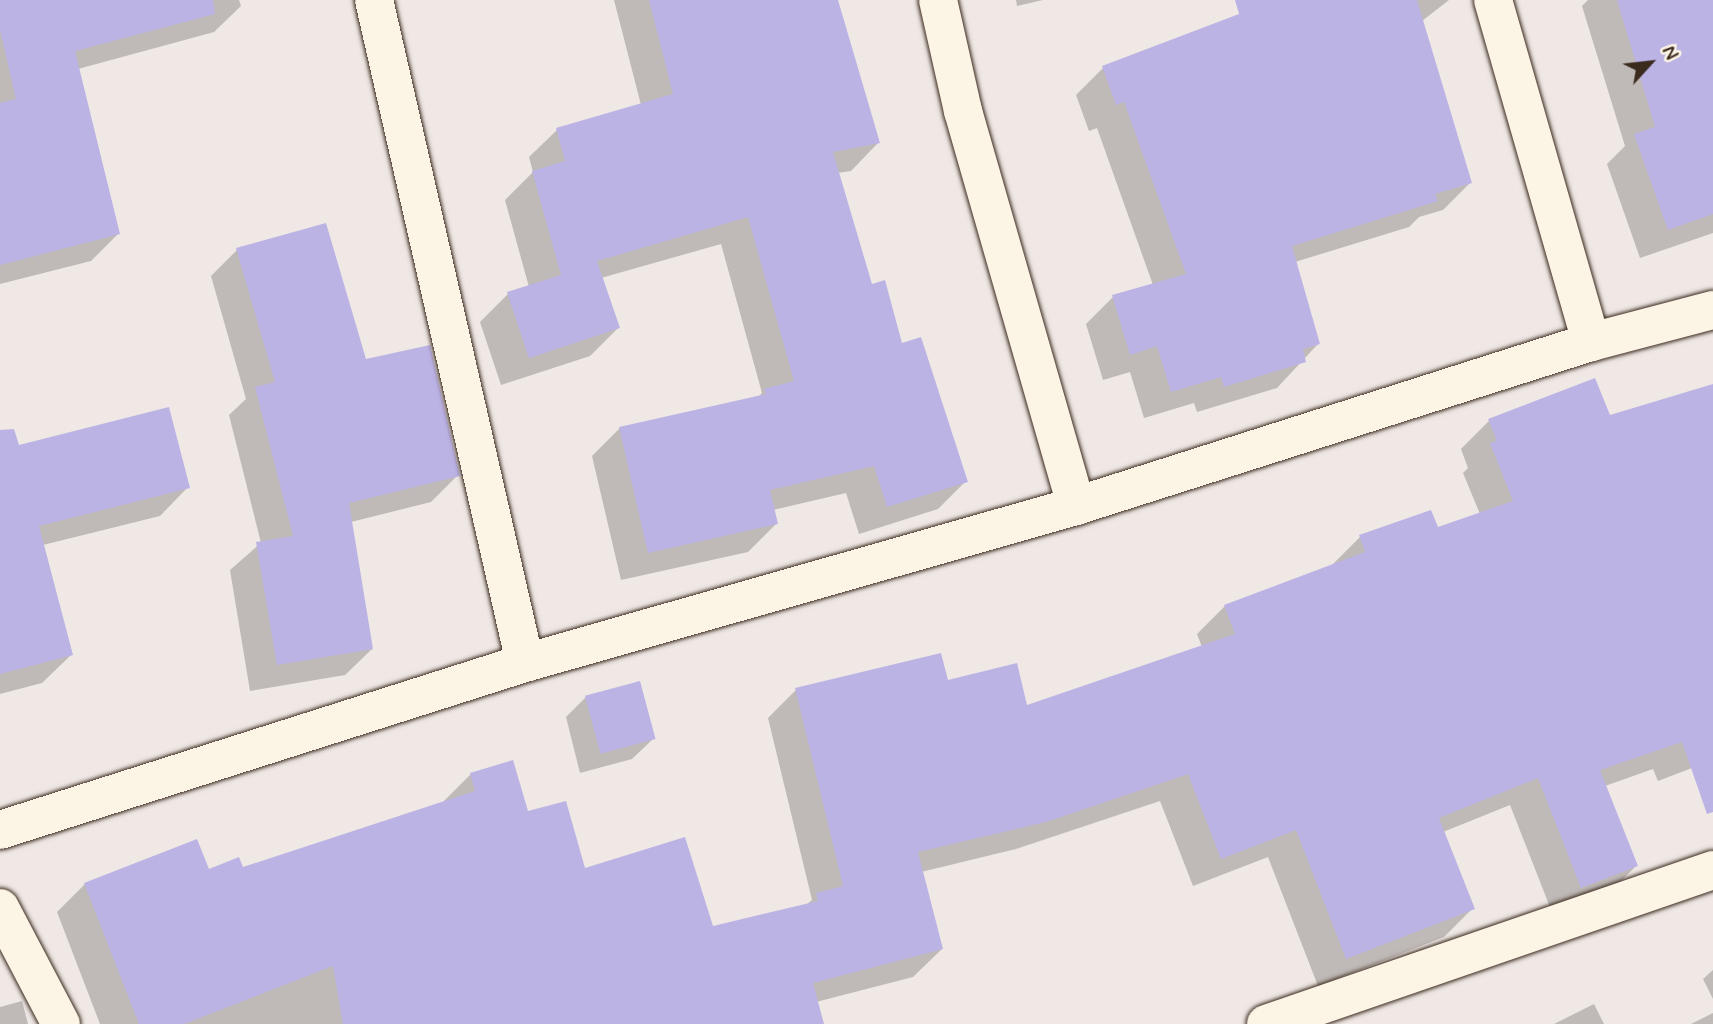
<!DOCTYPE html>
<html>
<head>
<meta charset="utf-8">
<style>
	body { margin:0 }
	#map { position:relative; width:1713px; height:1024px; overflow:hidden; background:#efe8e5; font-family:Mynerve,sans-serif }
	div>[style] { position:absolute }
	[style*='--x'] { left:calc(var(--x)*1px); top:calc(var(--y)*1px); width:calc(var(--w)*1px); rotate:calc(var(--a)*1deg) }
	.shadow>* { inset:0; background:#0003 }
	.building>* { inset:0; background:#bcb3e5; transform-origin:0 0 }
	.roads { filter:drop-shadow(0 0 2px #3b2a1e) drop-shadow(0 0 2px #3b2a1e) }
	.minor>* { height:38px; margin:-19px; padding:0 19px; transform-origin:19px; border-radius:19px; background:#fcf5e5 }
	span { translate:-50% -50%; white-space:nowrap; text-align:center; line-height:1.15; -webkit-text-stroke:5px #fcf5e5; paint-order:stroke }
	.north { position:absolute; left:1615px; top:28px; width:70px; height:70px; -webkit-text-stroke:5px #fcf5e5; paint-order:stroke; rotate:63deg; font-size:19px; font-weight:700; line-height:28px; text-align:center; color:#3b2a1e }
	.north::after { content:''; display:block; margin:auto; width:24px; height:32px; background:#3b2a1e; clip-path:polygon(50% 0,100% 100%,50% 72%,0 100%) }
</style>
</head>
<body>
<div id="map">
	<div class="shadow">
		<div style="clip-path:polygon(0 0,239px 0,241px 6px,214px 32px,78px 69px,118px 234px,91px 261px,0 284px)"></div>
		<div style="clip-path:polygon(614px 0,836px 0,878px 143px,851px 171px,837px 173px,870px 286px,966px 481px,938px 509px,859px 534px,846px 493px,773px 510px,776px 524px,748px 552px,621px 580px,592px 456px,620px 428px,757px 398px,762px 393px,721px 244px,601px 278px,618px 328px,590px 356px,501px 385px,480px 322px,508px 294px,529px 287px,505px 200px,533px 172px,529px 157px,557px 130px,641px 105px)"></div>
		<div style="clip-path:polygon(1016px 0,1043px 0,1017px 6px)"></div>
		<div style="clip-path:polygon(1281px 0,1449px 0,1422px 21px,1470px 183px,1443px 210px,1419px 217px,1409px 227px,1295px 262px,1318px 344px,1277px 388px,1197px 412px,1194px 403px,1144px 418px,1130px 372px,1103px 380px,1086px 324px,1113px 297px,1153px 285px,1097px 128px,1089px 131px,1076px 95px,1103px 68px)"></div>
		<div style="clip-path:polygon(1588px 0,1713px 0,1713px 233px,1640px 258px,1607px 164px,1625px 146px,1582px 6px)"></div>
		<div style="clip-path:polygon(237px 250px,365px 362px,458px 475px,431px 502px,351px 522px,372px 649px,345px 675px,250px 691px,230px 570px,261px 543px,229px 415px,246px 399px,211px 276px)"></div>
		<div style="clip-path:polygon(1713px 385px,1713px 760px,1658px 781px,1653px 769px,1605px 786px,1636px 866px,1608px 894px,1553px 915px,1510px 805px,1443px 832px,1473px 908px,1444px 937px,1318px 986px,1268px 857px,1193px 886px,1160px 801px,1016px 849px,921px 872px,942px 949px,913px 977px,816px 1002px,822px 1024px,100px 1024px,57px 912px,85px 884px,242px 870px,443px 802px,471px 774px,527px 814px,584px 870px,712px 928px,805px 906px,812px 900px,768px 718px,796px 690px,946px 682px,1026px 707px,1202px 647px,1197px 634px,1225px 606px,1332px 565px,1360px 537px,1437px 529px,1480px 514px,1463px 473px,1468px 468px,1461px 449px,1489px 421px,1609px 417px)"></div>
		<div style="clip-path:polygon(0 451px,188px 487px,160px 516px,43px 545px,71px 655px,42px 683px,0 694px)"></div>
		<div style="clip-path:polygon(586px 697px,653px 739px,632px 759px,580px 773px,566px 717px)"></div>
		<div style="clip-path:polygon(1713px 970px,1713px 999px,1703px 979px)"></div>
		<div style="clip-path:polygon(22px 1001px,28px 1024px,0 1024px,0 1007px)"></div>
		<div style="clip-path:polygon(1594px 1004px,1604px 1024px,1554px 1024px)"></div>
		<div style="clip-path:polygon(1713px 1013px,1713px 1024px,1691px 1024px)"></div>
	</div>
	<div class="building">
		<div style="clip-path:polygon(0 0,213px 0,215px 14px,75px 51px,120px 234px,0 265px,0 103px,16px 99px,0 30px)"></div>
		<div style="clip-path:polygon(649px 0,838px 0,880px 143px,833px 152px,872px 284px,885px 280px,902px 343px,921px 337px,968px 482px,887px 507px,874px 466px,770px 490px,778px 524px,648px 553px,619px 427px,766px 394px,764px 389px,794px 381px,748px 217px,597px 261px,620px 328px,529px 358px,507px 292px,561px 275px,532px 171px,565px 161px,556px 128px,673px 94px)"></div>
		<div style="clip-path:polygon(1235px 0,1417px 0,1472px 183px,1435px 194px,1438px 201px,1292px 246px,1320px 344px,1303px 349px,1306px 362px,1224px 387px,1221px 377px,1171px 392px,1157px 346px,1130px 355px,1112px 295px,1186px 274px,1124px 102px,1116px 105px,1102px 66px,1239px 14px)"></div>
		<div style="clip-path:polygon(1617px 0,1713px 0,1713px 214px,1668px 230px,1634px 134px,1655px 127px)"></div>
		<div style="clip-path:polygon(326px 223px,366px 359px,430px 345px,460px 476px,349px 503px,373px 649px,277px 665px,256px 542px,293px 536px,255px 387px,275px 382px,236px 248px)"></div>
		<div style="clip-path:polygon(1595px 378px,1610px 415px,1713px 384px,1713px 812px,1707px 814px,1682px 742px,1600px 770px,1638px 866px,1581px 888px,1538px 778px,1439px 818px,1475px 909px,1346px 959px,1296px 830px,1221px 859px,1188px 774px,1046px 822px,918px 852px,943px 949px,813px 983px,824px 1024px,343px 1024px,333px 966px,184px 1024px,139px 1024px,84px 883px,197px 839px,209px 869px,239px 857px,243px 867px,475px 791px,470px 773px,513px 760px,528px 811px,566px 801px,585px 868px,685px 837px,713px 926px,818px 901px,816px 893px,843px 886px,795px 688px,941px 653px,948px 680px,1017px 663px,1027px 705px,1235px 634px,1224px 605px,1365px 552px,1359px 535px,1431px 510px,1438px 527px,1513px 501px,1490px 443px,1497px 441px,1488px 419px)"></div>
		<div style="clip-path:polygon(169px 407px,190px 488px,39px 526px,73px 655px,0 674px,0 430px,14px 429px,19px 445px)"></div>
		<div style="left:640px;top:681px;width:60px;height:57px;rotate:75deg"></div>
	</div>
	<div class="roads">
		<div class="minor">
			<div style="--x:374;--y:0;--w:680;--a:77.17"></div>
			<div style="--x:938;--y:0;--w:114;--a:77.3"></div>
			<div style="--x:963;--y:111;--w:411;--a:74"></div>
			<div style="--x:1493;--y:0;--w:356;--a:74"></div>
			<div style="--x:0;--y:830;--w:551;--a:-17.65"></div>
			<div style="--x:525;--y:663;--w:573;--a:-15.9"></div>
			<div style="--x:1076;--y:506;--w:540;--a:-17.66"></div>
			<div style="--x:1591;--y:342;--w:126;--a:-14.7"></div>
			<div style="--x:0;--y:908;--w:131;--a:62.3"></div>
			<div style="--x:1266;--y:1024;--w:473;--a:-19"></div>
		</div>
	</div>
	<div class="north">N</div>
</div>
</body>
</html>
